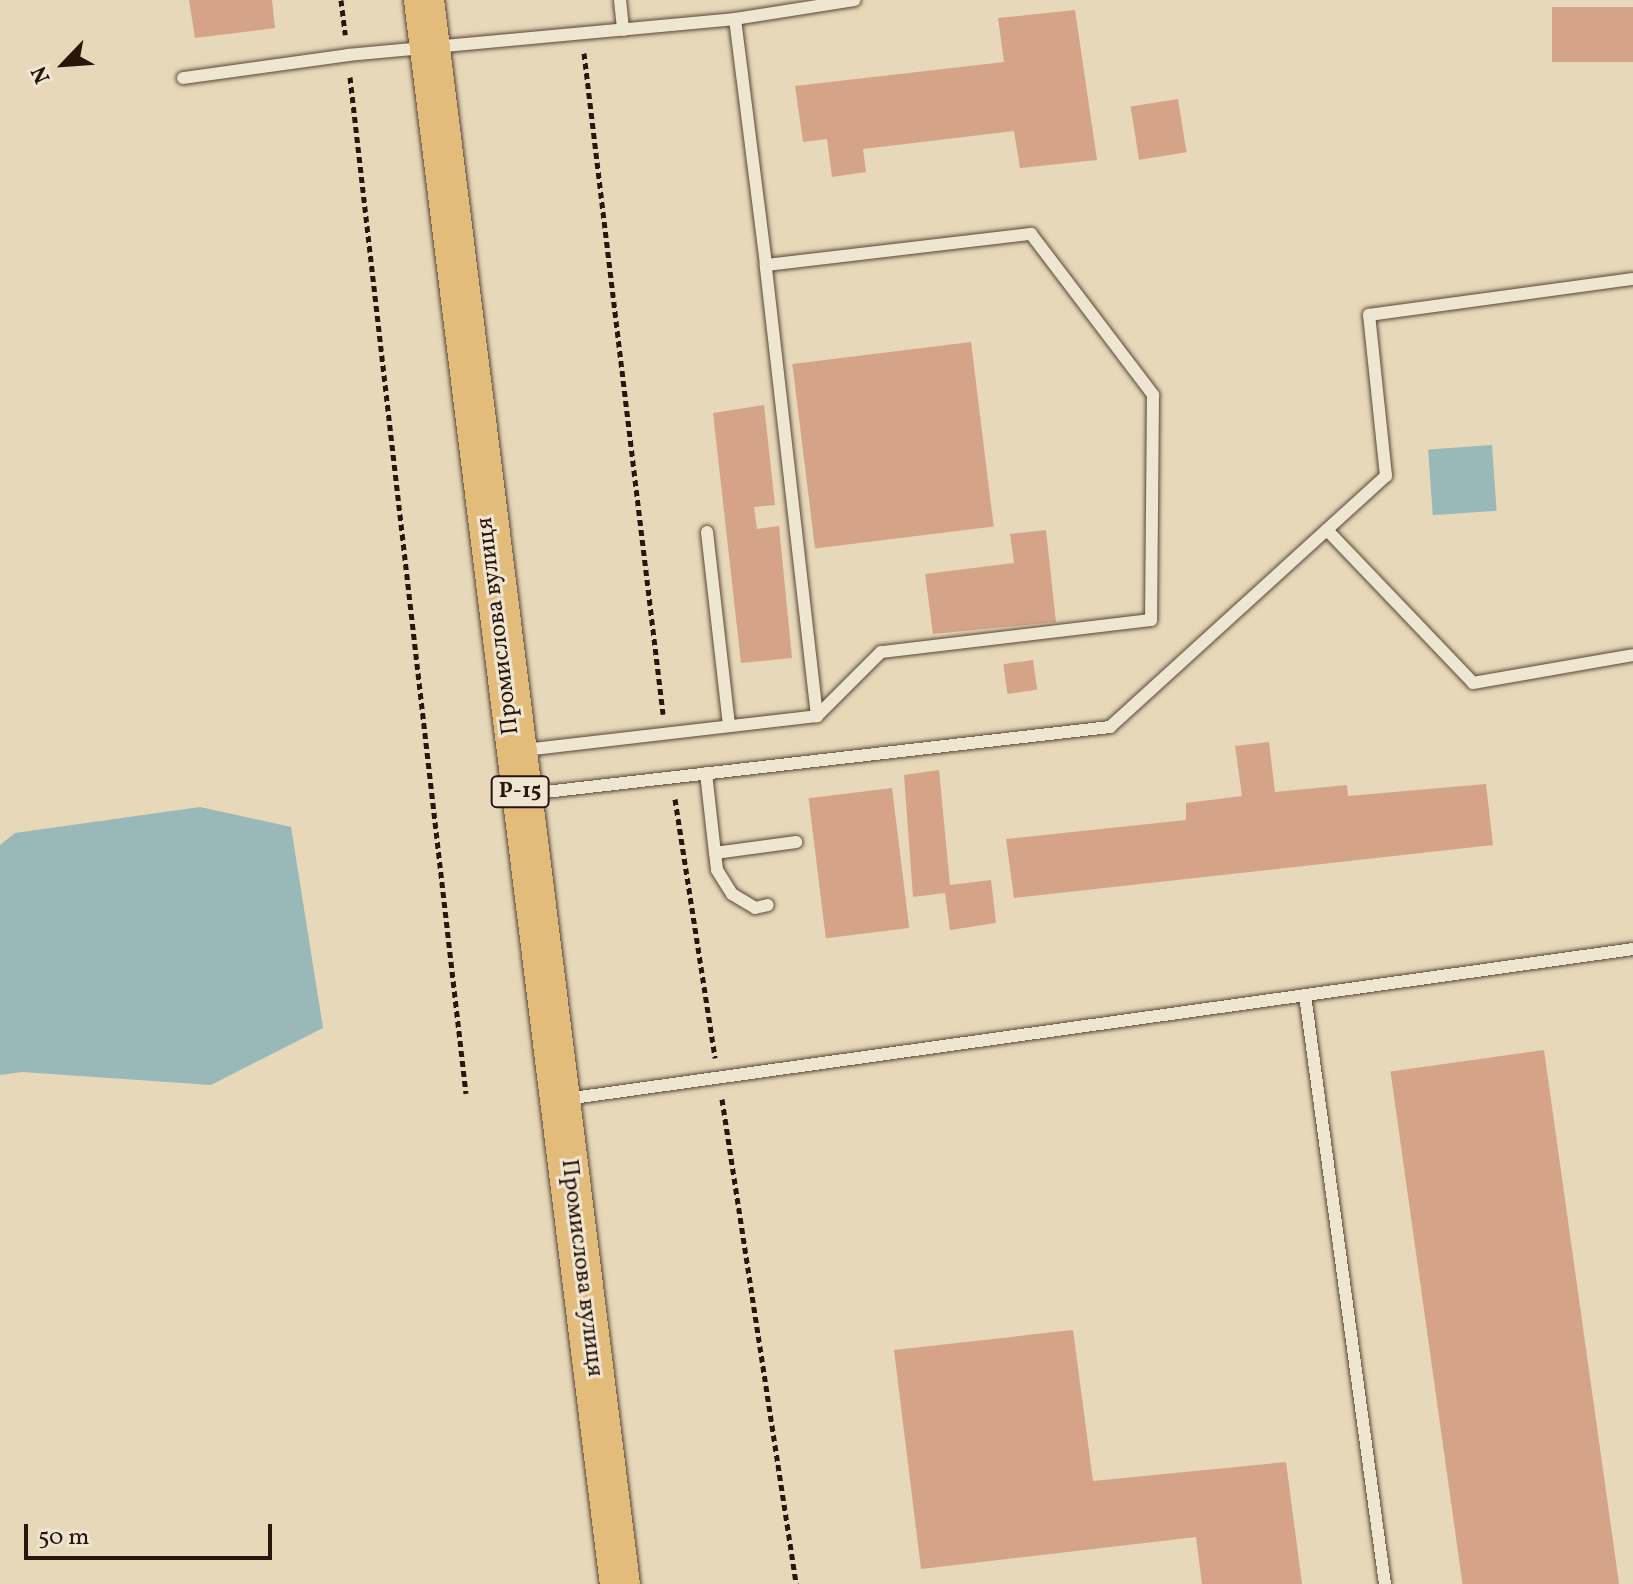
<!DOCTYPE html>
<html>
<head>
<meta charset="utf-8">
<style>
	body { margin:0 }
	#map { position:relative; width:1633px; height:1584px; overflow:hidden; background:#e6d8b8; font-family:Vollkorn,serif }
	div>[style] { position:absolute }
	[style*='--x'] { left:calc(var(--x)*1px); top:calc(var(--y)*1px); width:calc(var(--w)*1px); rotate:calc(var(--a)*1deg) }
	.water>* { inset:0; background:#99b8b8; transform-origin:0 0 }
	.building>* { inset:0; background:#d5a488; transform-origin:0 0 }
	.path>* { height:5px; margin-top:-2.5px; transform-origin:0; background:repeating-linear-gradient(90deg,#2a150d 0 6px,transparent 0 10px) }
	.roads { filter:drop-shadow(0 0 2px #594638) drop-shadow(0 0 2px #594638) }
	.lane>* { height:12px; margin:-6px; padding:0 6px; transform-origin:6px; border-radius:6px; background:#efe6d1 }
	.primary>* { height:40px; margin:-20px; padding:0 20px; transform-origin:20px; border-radius:20px; background:#e3bc7c }
	span { translate:-50% -50%; white-space:nowrap; text-align:center; line-height:1.15; -webkit-text-stroke:6px #efe6d1; paint-order:stroke }
	.shield-label span { padding:2px 6px; background:#efe6d1; border:2px solid; border-radius:6px; -webkit-text-stroke-width:0 }
	.shield-label { font-size:22px; color:#2a150d; font-weight:700 }
	.street-label { font-size:24px; color:#2a150d }
	.north { position:absolute; left:24px; top:24px; width:80px; height:80px; -webkit-text-stroke:6px #efe6d1; paint-order:stroke; rotate:245deg; font-size:22px; font-weight:700; line-height:32px; text-align:center; color:#2a150d }
	.north::after { content:''; display:block; margin:auto; width:28px; height:36px; background:#2a150d; clip-path:polygon(50% 0,100% 100%,50% 72%,0 100%) }
	.scale { position:absolute; left:24px; top:1524px; width:248px; height:36px; box-sizing:border-box; border:4px solid #2a150d; border-top:0; padding-left:10px; font-size:24px; line-height:28px; white-space:nowrap; color:#2a150d; -webkit-text-stroke:6px #efe6d1; paint-order:stroke }
</style>
</head>
<body>
<div id="map">
	<div class="water">
		<div style="left:1492px;top:445px;width:66px;height:64px;rotate:86deg"></div>
		<div style="clip-path:polygon(200px 807px,291px 827px,323px 1028px,211px 1085px,22px 1072px,0 1075px,0 845px,15px 833px)"></div>
	</div>
	<div class="building">
		<div style="clip-path:polygon(189px 0,272px 0,275px 28px,195px 38px)"></div>
		<div style="left:1633px;top:7px;width:55px;height:81px;rotate:90deg"></div>
		<div style="clip-path:polygon(1075px 10px,1097px 160px,1020px 168px,1014px 131px,863px 149px,866px 172px,832px 177px,827px 139px,803px 142px,795px 86px,1004px 62px,998px 18px)"></div>
		<div style="left:1178px;top:99px;width:54px;height:48px;rotate:81deg"></div>
		<div style="left:971px;top:342px;width:186px;height:180px;rotate:83deg"></div>
		<div style="clip-path:polygon(764px 405px,775px 505px,754px 507px,757px 529px,779px 526px,792px 658px,741px 663px,713px 413px)"></div>
		<div style="clip-path:polygon(1046px 530px,1056px 622px,933px 634px,925px 574px,1014px 563px,1010px 534px)"></div>
		<div style="left:1033px;top:660px;width:30px;height:30px;rotate:82deg"></div>
		<div style="clip-path:polygon(1269px 742px,1275px 792px,1347px 785px,1348px 796px,1486px 784px,1493px 845px,1014px 898px,1006px 839px,1186px 820px,1186px 803px,1242px 796px,1235px 746px)"></div>
		<div style="clip-path:polygon(939px 770px,950px 885px,991px 880px,996px 923px,950px 930px,945px 893px,913px 897px,904px 775px)"></div>
		<div style="left:892px;top:788px;width:141px;height:84px;rotate:83deg"></div>
		<div style="left:1544px;top:1050px;width:539px;height:155px;rotate:82deg"></div>
		<div style="clip-path:polygon(1073px 1330px,1093px 1481px,1286px 1462px,1302px 1584px,1202px 1584px,1196px 1537px,921px 1569px,894px 1350px)"></div>
	</div>
	<div class="path">
		<div style="--x:341;--y:0;--w:35;--a:83"></div>
		<div style="--x:584;--y:53;--w:666;--a:83.18"></div>
		<div style="--x:350;--y:77;--w:1023;--a:83.49"></div>
		<div style="--x:675;--y:799;--w:262;--a:81.2"></div>
		<div style="--x:722;--y:1099;--w:491;--a:81.3"></div>
	</div>
	<div class="roads">
		<div class="lane">
			<div style="--x:620;--y:0;--w:30;--a:84"></div>
			<div style="--x:735;--y:19;--w:248;--a:82.8"></div>
			<div style="--x:766;--y:265;--w:267;--a:-6.7"></div>
			<div style="--x:1031;--y:234;--w:202;--a:52.8"></div>
			<div style="--x:1153;--y:395;--w:225;--a:90.5"></div>
			<div style="--x:1151;--y:620;--w:272;--a:173.2"></div>
			<div style="--x:881;--y:652;--w:91;--a:135"></div>
			<div style="--x:183;--y:78;--w:167;--a:-7.9"></div>
			<div style="--x:348;--y:55;--w:389;--a:-5.3"></div>
			<div style="--x:735;--y:19;--w:121;--a:-9"></div>
			<div style="--x:1327;--y:530;--w:211;--a:46.3"></div>
			<div style="--x:1473;--y:683;--w:162;--a:-9.9"></div>
			<div style="--x:707;--y:532;--w:195;--a:83.5"></div>
			<div style="--x:524;--y:750;--w:295;--a:-6.6"></div>
			<div style="--x:817;--y:716;--w:454;--a:-96.5"></div>
			<div style="--x:706;--y:773;--w:81;--a:83.6"></div>
			<div style="--x:715;--y:853;--w:82;--a:-7.7"></div>
			<div style="--x:528;--y:794;--w:586;--a:-6.57"></div>
			<div style="--x:1110;--y:727;--w:373;--a:-42.3"></div>
			<div style="--x:1386;--y:476;--w:162;--a:-96"></div>
			<div style="--x:1369;--y:315;--w:266;--a:-7.8"></div>
			<div style="--x:715;--y:853;--w:17;--a:83"></div>
			<div style="--x:717;--y:870;--w:28;--a:58"></div>
			<div style="--x:732;--y:894;--w:27;--a:31"></div>
			<div style="--x:755;--y:908;--w:13;--a:-13"></div>
			<div style="--x:1305;--y:995;--w:594;--a:82.27"></div>
			<div style="--x:566;--y:1099;--w:1077;--a:-8"></div>
		</div>
		<div class="primary">
			<div style="--x:424;--y:0;--w:1596;--a:82.95"></div>
		</div>
	</div>
	<div class="shield-label">
		<span style="left:520px;top:792px">Р-15</span>
	</div>
	<div class="street-label">
		<span style="left:499px;top:626px;rotate:-97deg">Промислова вулиця</span>
		<span style="left:581px;top:1268px;rotate:83deg">Промислова вулиця</span>
	</div>
	<div class="north">N</div>
	<div class="scale">50 m</div>
</div>
</body>
</html>
